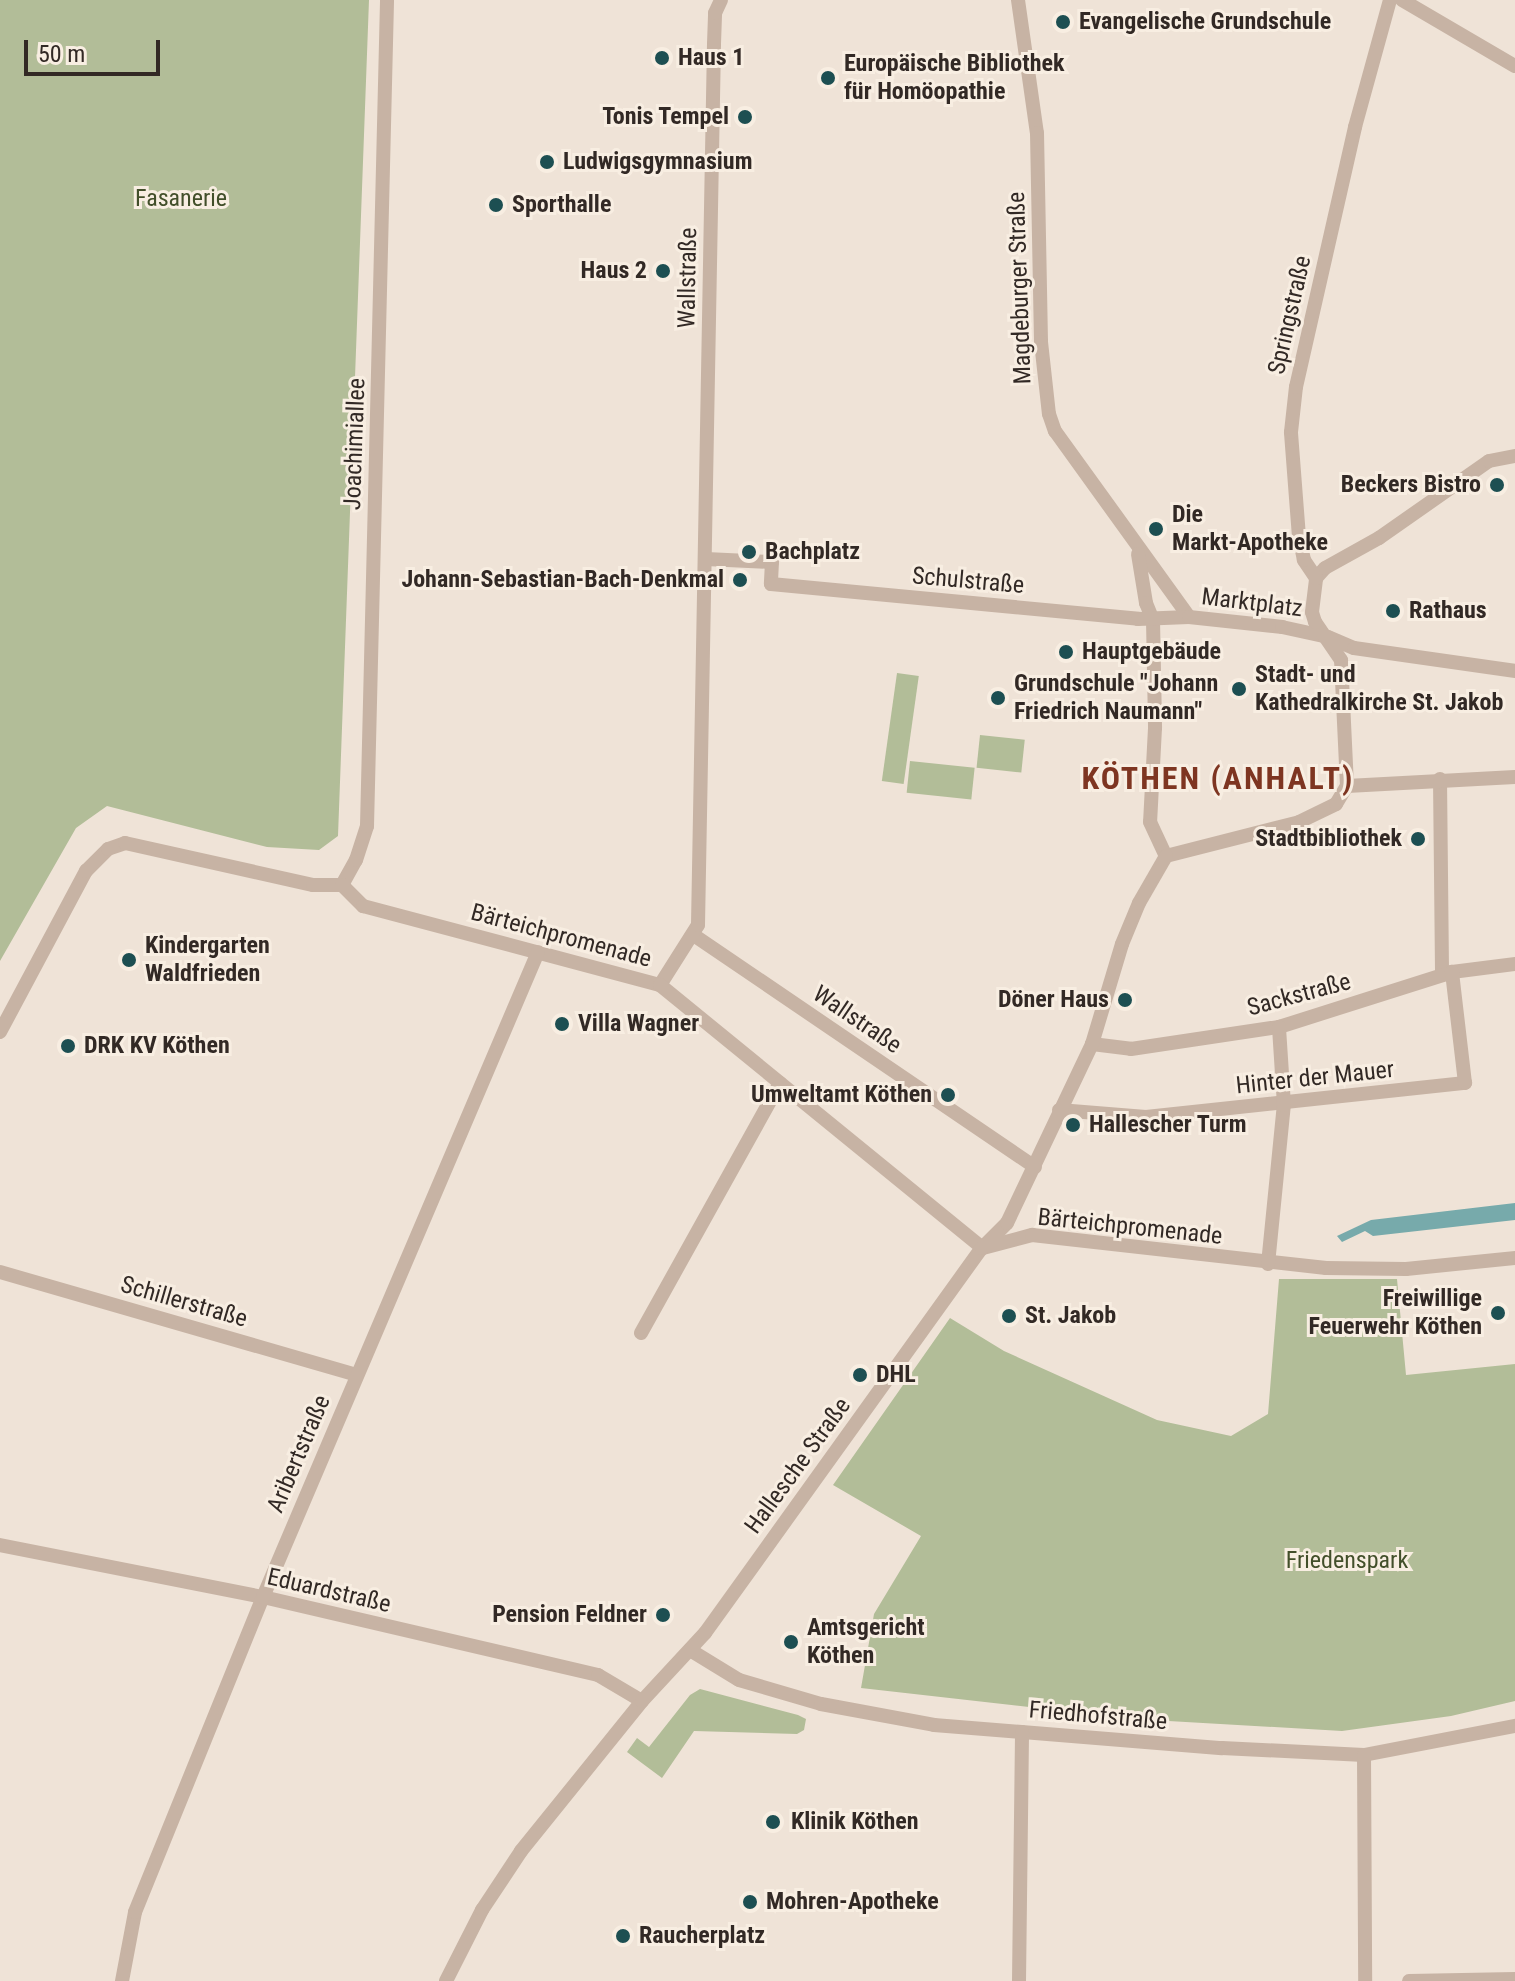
<!DOCTYPE html>
<html>
<head>
<meta charset="utf-8">
<style>
	body { margin:0 }
	#map { position:relative; width:1515px; height:1981px; overflow:hidden; background:#efe3d7; font-family:"Roboto Condensed",sans-serif }
	div>[style] { position:absolute }
	[style*='--x'] { left:calc(var(--x)*1px); top:calc(var(--y)*1px); width:calc(var(--w)*1px); rotate:calc(var(--a)*1deg) }
	.green>* { inset:0; background:#b2bd98; transform-origin:0 0 }
	.water>* { inset:0; background:#77aaab }
	.street>* { height:14px; margin:-7px; padding:0 7px; transform-origin:7px; border-radius:7px; background:#c7b3a4 }
	.dots>* { width:22px; height:22px; translate:-50% -50%; box-sizing:border-box; border:4px solid #f8eee2; border-radius:50% }
	span { translate:-50% -50%; white-space:nowrap; text-align:center; line-height:1.15; -webkit-text-stroke:6px #f8eee2; paint-order:stroke }
	.poi-label { font-size:24px; color:#322925; font-weight:700 }
	.left { translate:0 -50%; text-align:left }
	.right { translate:-100% -50%; text-align:right }
	.park-label { font-size:24px; color:#424f2a }
	.street-label { font-size:24px; color:#322925 }
	.district-label { font-size:32px; color:#7e3521; font-weight:700; letter-spacing:2px }
	.scale { position:absolute; left:24px; top:40px; width:136px; height:36px; box-sizing:border-box; border:4px solid #322925; border-top:0; padding-left:10px; font-size:24px; line-height:28px; white-space:nowrap; color:#322925; -webkit-text-stroke:6px #f8eee2; paint-order:stroke }
</style>
</head>
<body>
<div id="map">
	<div class="green">
		<div style="clip-path:polygon(0 0,369px 0,338px 836px,319px 850px,267px 847px,107px 806px,76px 828px,0 961px)"></div>
		<div style="left:897px;top:673px;width:22px;height:109px;rotate:8deg"></div>
		<div style="left:980px;top:735px;width:45px;height:33px;rotate:6deg"></div>
		<div style="left:910px;top:761px;width:65px;height:32px;rotate:6deg"></div>
		<div style="clip-path:polygon(1279px 1279px,1397px 1279px,1406px 1375px,1515px 1364px,1515px 1701px,1451px 1716px,1342px 1731px,1134px 1719px,861px 1688px,874px 1614px,921px 1536px,833px 1485px,950px 1318px,1004px 1351px,1157px 1420px,1231px 1436px,1268px 1414px)"></div>
		<div style="clip-path:polygon(700px 1689px,798px 1715px,806px 1719px,804px 1730px,797px 1734px,694px 1731px,662px 1778px,627px 1752px,637px 1738px,649px 1747px,690px 1695px)"></div>
	</div>
	<div class="water">
		<div style="clip-path:polygon(1515px 1203px,1515px 1220px,1373px 1236px,1365px 1231px,1342px 1242px,1337px 1236px,1371px 1220px)"></div>
	</div>
	<div class="street">
		<div style="--x:1018;--y:0;--w:134;--a:81.9"></div>
		<div style="--x:1037;--y:133;--w:209;--a:88.9"></div>
		<div style="--x:1041;--y:342;--w:72;--a:83.7"></div>
		<div style="--x:1049;--y:414;--w:18;--a:71"></div>
		<div style="--x:1055;--y:431;--w:229;--a:54.2"></div>
		<div style="--x:1402;--y:0;--w:131;--a:30.3"></div>
		<div style="--x:1138;--y:554;--w:50;--a:80.7"></div>
		<div style="--x:1146;--y:603;--w:18;--a:68"></div>
		<div style="--x:1153;--y:620;--w:108;--a:88.9"></div>
		<div style="--x:1155;--y:728;--w:94;--a:93"></div>
		<div style="--x:1150;--y:822;--w:38;--a:65"></div>
		<div style="--x:706;--y:559;--w:66;--a:2.6"></div>
		<div style="--x:772;--y:562;--w:22;--a:93"></div>
		<div style="--x:771;--y:584;--w:369;--a:5.4"></div>
		<div style="--x:1138;--y:619;--w:51;--a:-2.2"></div>
		<div style="--x:1189;--y:617;--w:94;--a:6.1"></div>
		<div style="--x:1282;--y:627;--w:47;--a:12.3"></div>
		<div style="--x:1328;--y:637;--w:28;--a:23"></div>
		<div style="--x:1354;--y:648;--w:163;--a:8.1"></div>
		<div style="--x:1316;--y:578;--w:13;--a:-48"></div>
		<div style="--x:1325;--y:568;--w:62;--a:-29.1"></div>
		<div style="--x:1379;--y:538;--w:134;--a:-35"></div>
		<div style="--x:1489;--y:461;--w:26;--a:-11"></div>
		<div style="--x:1440;--y:779;--w:196;--a:89.4"></div>
		<div style="--x:1347;--y:786;--w:168;--a:-3.1"></div>
		<div style="--x:1166;--y:856;--w:137;--a:-14.3"></div>
		<div style="--x:1299;--y:822;--w:41;--a:-25.9"></div>
		<div style="--x:1336;--y:804;--w:21;--a:-59"></div>
		<div style="--x:1347;--y:786;--w:126;--a:-92.7"></div>
		<div style="--x:1341;--y:660;--w:46;--a:-124.4"></div>
		<div style="--x:1315;--y:622;--w:10;--a:-107"></div>
		<div style="--x:1312;--y:612;--w:34;--a:-83"></div>
		<div style="--x:1316;--y:578;--w:22;--a:-124"></div>
		<div style="--x:1304;--y:560;--w:24;--a:-102"></div>
		<div style="--x:1299;--y:537;--w:105;--a:-94.4"></div>
		<div style="--x:1291;--y:432;--w:45;--a:-83.7"></div>
		<div style="--x:1296;--y:387;--w:267;--a:-77.2"></div>
		<div style="--x:1355;--y:127;--w:132;--a:-74.6"></div>
		<div style="--x:342;--y:885;--w:29;--a:-61"></div>
		<div style="--x:356;--y:860;--w:36;--a:-72"></div>
		<div style="--x:367;--y:826;--w:826;--a:-88.61"></div>
		<div style="--x:695;--y:936;--w:411;--a:34.2"></div>
		<div style="--x:660;--y:985;--w:71;--a:-57.7"></div>
		<div style="--x:698;--y:925;--w:881;--a:-88.96"></div>
		<div style="--x:714;--y:44;--w:31;--a:-88"></div>
		<div style="--x:715;--y:13;--w:14;--a:-65"></div>
		<div style="--x:0;--y:1032;--w:183;--a:-61.9"></div>
		<div style="--x:86;--y:871;--w:31;--a:-45"></div>
		<div style="--x:108;--y:849;--w:18;--a:-19"></div>
		<div style="--x:125;--y:843;--w:193;--a:12.6"></div>
		<div style="--x:313;--y:885;--w:29;--a:0"></div>
		<div style="--x:342;--y:885;--w:30;--a:45"></div>
		<div style="--x:363;--y:906;--w:307;--a:14.9"></div>
		<div style="--x:660;--y:985;--w:416;--a:39.2"></div>
		<div style="--x:1092;--y:1044;--w:39;--a:7"></div>
		<div style="--x:1131;--y:1049;--w:150;--a:-8.5"></div>
		<div style="--x:1279;--y:1027;--w:182;--a:-17.6"></div>
		<div style="--x:1452;--y:972;--w:64;--a:-7.2"></div>
		<div style="--x:1059;--y:1110;--w:87;--a:4.6"></div>
		<div style="--x:1146;--y:1117;--w:321;--a:-6.1"></div>
		<div style="--x:1465;--y:1083;--w:112;--a:-96.7"></div>
		<div style="--x:983;--y:1248;--w:51;--a:-14.9"></div>
		<div style="--x:1032;--y:1235;--w:296;--a:6.4"></div>
		<div style="--x:1326;--y:1268;--w:80;--a:0.7"></div>
		<div style="--x:1406;--y:1269;--w:110;--a:-5.8"></div>
		<div style="--x:1268;--y:1264;--w:160;--a:-84.3"></div>
		<div style="--x:1284;--y:1105;--w:78;--a:-93.7"></div>
		<div style="--x:0;--y:1272;--w:371;--a:16.1"></div>
		<div style="--x:641;--y:1333;--w:286;--a:-60.9"></div>
		<div style="--x:0;--y:1545;--w:268;--a:11.2"></div>
		<div style="--x:263;--y:1597;--w:344;--a:13.1"></div>
		<div style="--x:598;--y:1675;--w:51;--a:30.6"></div>
		<div style="--x:690;--y:1650;--w:57;--a:31.5"></div>
		<div style="--x:739;--y:1680;--w:85;--a:16.3"></div>
		<div style="--x:821;--y:1704;--w:115;--a:10.5"></div>
		<div style="--x:934;--y:1725;--w:289;--a:4.6"></div>
		<div style="--x:1222;--y:1748;--w:142;--a:2.8"></div>
		<div style="--x:1364;--y:1755;--w:154;--a:-10.9"></div>
		<div style="--x:1364;--y:1755;--w:226;--a:89.7"></div>
		<div style="--x:122;--y:1981;--w:70;--a:-79.3"></div>
		<div style="--x:135;--y:1912;--w:340;--a:-67.9"></div>
		<div style="--x:263;--y:1597;--w:701;--a:-66.91"></div>
		<div style="--x:446;--y:1981;--w:80;--a:-63.1"></div>
		<div style="--x:482;--y:1910;--w:71;--a:-56.5"></div>
		<div style="--x:521;--y:1851;--w:193;--a:-51.1"></div>
		<div style="--x:642;--y:1701;--w:93;--a:-47.2"></div>
		<div style="--x:705;--y:1633;--w:474;--a:-54.3"></div>
		<div style="--x:982;--y:1248;--w:35;--a:-45"></div>
		<div style="--x:1007;--y:1223;--w:198;--a:-64.6"></div>
		<div style="--x:1092;--y:1044;--w:104;--a:-73.3"></div>
		<div style="--x:1122;--y:944;--w:44;--a:-67.5"></div>
		<div style="--x:1139;--y:903;--w:54;--a:-60.1"></div>
		<div style="--x:1019;--y:1981;--w:249;--a:-89.3"></div>
		<div style="--x:1409;--y:1981;--w:106;--a:-1.1"></div>
	</div>
	<div class="dots">
		<div style="left:1063px;top:22px;background:#1d4f52"></div>
		<div style="left:662px;top:58px;background:#1d4f52"></div>
		<div style="left:828px;top:78px;background:#1d4f52"></div>
		<div style="left:745px;top:117px;background:#1d4f52"></div>
		<div style="left:547px;top:162px;background:#1d4f52"></div>
		<div style="left:496px;top:205px;background:#1d4f52"></div>
		<div style="left:663px;top:271px;background:#1d4f52"></div>
		<div style="left:1497px;top:485px;background:#1d4f52"></div>
		<div style="left:1156px;top:529px;background:#1d4f52"></div>
		<div style="left:749px;top:552px;background:#1d4f52"></div>
		<div style="left:740px;top:580px;background:#1d4f52"></div>
		<div style="left:1393px;top:611px;background:#1d4f52"></div>
		<div style="left:1066px;top:652px;background:#1d4f52"></div>
		<div style="left:1239px;top:689px;background:#1d4f52"></div>
		<div style="left:998px;top:698px;background:#1d4f52"></div>
		<div style="left:1418px;top:839px;background:#1d4f52"></div>
		<div style="left:129px;top:960px;background:#1d4f52"></div>
		<div style="left:1125px;top:1000px;background:#1d4f52"></div>
		<div style="left:562px;top:1024px;background:#1d4f52"></div>
		<div style="left:68px;top:1046px;background:#1d4f52"></div>
		<div style="left:948px;top:1095px;background:#1d4f52"></div>
		<div style="left:1073px;top:1125px;background:#1d4f52"></div>
		<div style="left:1498px;top:1313px;background:#1d4f52"></div>
		<div style="left:1009px;top:1316px;background:#1d4f52"></div>
		<div style="left:860px;top:1375px;background:#1d4f52"></div>
		<div style="left:663px;top:1615px;background:#1d4f52"></div>
		<div style="left:791px;top:1642px;background:#1d4f52"></div>
		<div style="left:773px;top:1822px;background:#1d4f52"></div>
		<div style="left:750px;top:1902px;background:#1d4f52"></div>
		<div style="left:623px;top:1936px;background:#1d4f52"></div>
	</div>
	<div class="poi-label">
		<span class="left" style="left:1079px;top:22px">Evangelische Grundschule</span>
		<span class="left" style="left:678px;top:58px">Haus 1</span>
		<span class="left" style="left:844px;top:78px">Europäische Bibliothek<br>für Homöopathie</span>
		<span class="right" style="left:729px;top:117px">Tonis Tempel</span>
		<span class="left" style="left:563px;top:162px">Ludwigsgymnasium</span>
		<span class="left" style="left:512px;top:205px">Sporthalle</span>
		<span class="right" style="left:647px;top:271px">Haus 2</span>
		<span class="right" style="left:1481px;top:485px">Beckers Bistro</span>
		<span class="left" style="left:1172px;top:529px">Die<br>Markt-Apotheke</span>
		<span class="left" style="left:765px;top:552px">Bachplatz</span>
		<span class="right" style="left:724px;top:580px">Johann-Sebastian-Bach-Denkmal</span>
		<span class="left" style="left:1409px;top:611px">Rathaus</span>
		<span class="left" style="left:1082px;top:652px">Hauptgebäude</span>
		<span class="left" style="left:1255px;top:689px">Stadt- und<br>Kathedralkirche St. Jakob</span>
		<span class="left" style="left:1014px;top:698px">Grundschule "Johann<br>Friedrich Naumann"</span>
		<span class="right" style="left:1402px;top:839px">Stadtbibliothek</span>
		<span class="left" style="left:145px;top:960px">Kindergarten<br>Waldfrieden</span>
		<span class="right" style="left:1109px;top:1000px">Döner Haus</span>
		<span class="left" style="left:578px;top:1024px">Villa Wagner</span>
		<span class="left" style="left:84px;top:1046px">DRK KV Köthen</span>
		<span class="right" style="left:932px;top:1095px">Umweltamt Köthen</span>
		<span class="left" style="left:1089px;top:1125px">Hallescher Turm</span>
		<span class="right" style="left:1482px;top:1313px">Freiwillige<br>Feuerwehr Köthen</span>
		<span class="left" style="left:1025px;top:1316px">St. Jakob</span>
		<span class="left" style="left:876px;top:1375px">DHL</span>
		<span class="right" style="left:647px;top:1615px">Pension Feldner</span>
		<span class="left" style="left:807px;top:1642px">Amtsgericht<br>Köthen</span>
		<span class="left" style="left:791px;top:1822px">Klinik Köthen</span>
		<span class="left" style="left:766px;top:1902px">Mohren-Apotheke</span>
		<span class="left" style="left:639px;top:1936px">Raucherplatz</span>
	</div>
	<div class="park-label">
		<span style="left:181px;top:199px">Fasanerie</span>
		<span style="left:1347px;top:1561px">Friedenspark</span>
	</div>
	<div class="street-label">
		<span style="left:688px;top:278px;rotate:-89deg">Wallstraße</span>
		<span style="left:1020px;top:288px;rotate:-92deg">Magdeburger Straße</span>
		<span style="left:1290px;top:315px;rotate:-77deg">Springstraße</span>
		<span style="left:355px;top:444px;rotate:-88deg">Joachimiallee</span>
		<span style="left:968px;top:581px;rotate:5deg">Schulstraße</span>
		<span style="left:1252px;top:603px;rotate:7deg">Marktplatz</span>
		<span style="left:561px;top:936px;rotate:15deg">Bärteichpromenade</span>
		<span style="left:1299px;top:995px;rotate:-15deg">Sackstraße</span>
		<span style="left:857px;top:1020px;rotate:34deg">Wallstraße</span>
		<span style="left:1315px;top:1078px;rotate:-6deg">Hinter der Mauer</span>
		<span style="left:1130px;top:1227px;rotate:6deg">Bärteichpromenade</span>
		<span style="left:184px;top:1302px;rotate:16deg">Schillerstraße</span>
		<span style="left:299px;top:1454px;rotate:-67deg">Aribertstraße</span>
		<span style="left:798px;top:1466px;rotate:-54deg">Hallesche Straße</span>
		<span style="left:329px;top:1591px;rotate:13deg">Eduardstraße</span>
		<span style="left:1098px;top:1716px;rotate:5deg">Friedhofstraße</span>
	</div>
	<div class="district-label">
		<span style="left:1218px;top:778px">KÖTHEN (ANHALT)</span>
	</div>
	<div class="scale">50 m</div>
</div>
</body>
</html>
